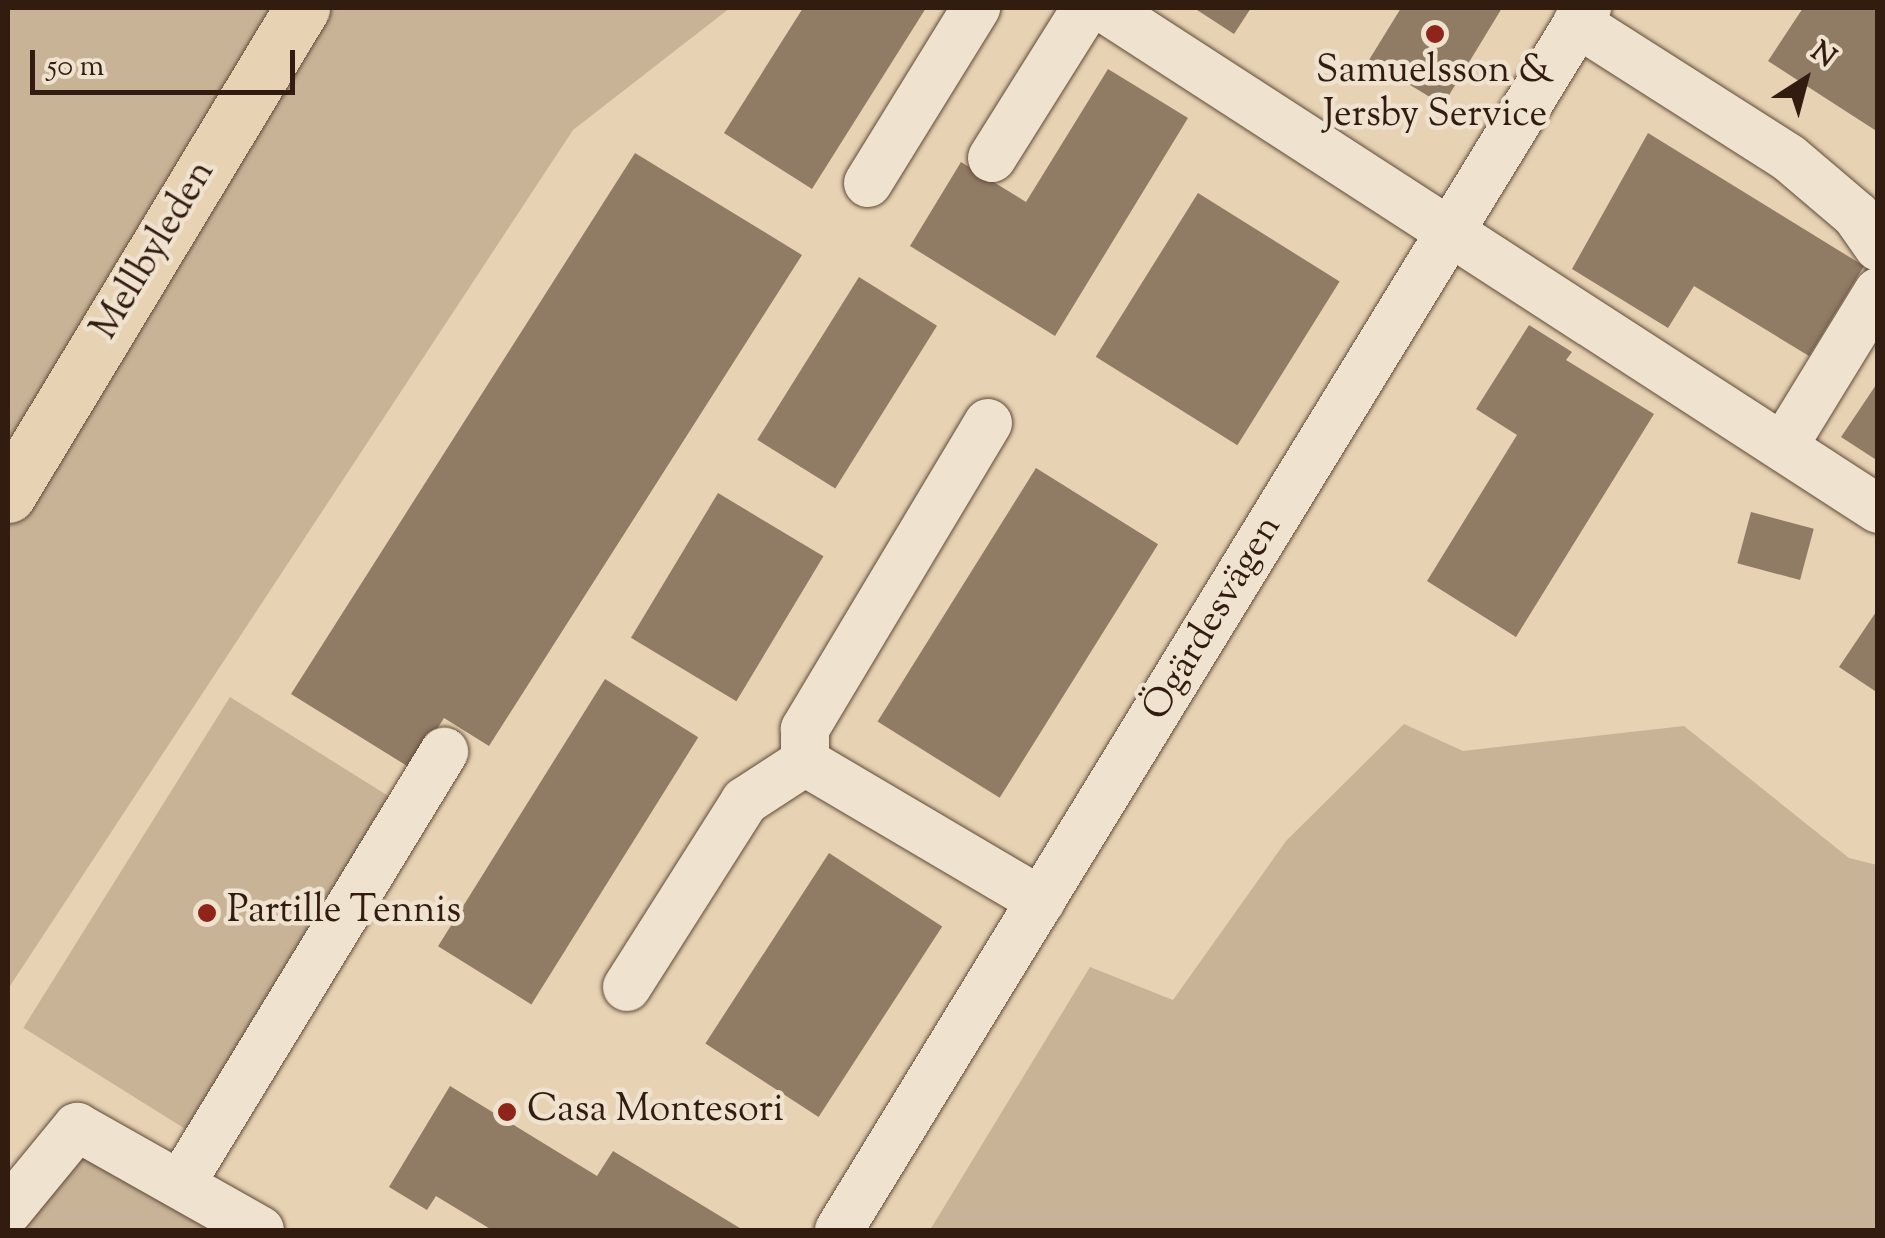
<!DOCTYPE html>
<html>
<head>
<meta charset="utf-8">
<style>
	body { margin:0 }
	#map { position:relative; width:1885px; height:1238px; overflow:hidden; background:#e7d2b3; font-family:"Sorts Mill Goudy",serif }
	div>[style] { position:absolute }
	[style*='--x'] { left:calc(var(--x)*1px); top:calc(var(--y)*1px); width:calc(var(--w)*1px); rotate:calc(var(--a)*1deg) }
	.green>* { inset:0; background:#c8b397; transform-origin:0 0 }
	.building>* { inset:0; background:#907b65; transform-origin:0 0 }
	.roads { filter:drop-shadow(0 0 2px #5f4a39) drop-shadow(0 0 2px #5f4a39) }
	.minor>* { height:48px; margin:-24px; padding:0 24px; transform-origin:24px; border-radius:24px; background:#efe2ce }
	.major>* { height:55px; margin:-27.5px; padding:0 27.5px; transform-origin:27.5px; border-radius:27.5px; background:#e7d2b3 }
	.dots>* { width:28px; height:28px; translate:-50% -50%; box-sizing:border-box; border:5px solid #efe2ce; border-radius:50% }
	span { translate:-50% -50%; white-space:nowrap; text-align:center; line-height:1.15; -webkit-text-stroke:9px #efe2ce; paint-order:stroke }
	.poi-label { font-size:38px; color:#321c10 }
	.left { translate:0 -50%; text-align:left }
	.street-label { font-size:38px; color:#321c10 }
	.frame { position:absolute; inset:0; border:10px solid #321c10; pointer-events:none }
	.north { position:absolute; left:1755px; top:30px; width:100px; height:100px; -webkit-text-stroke:8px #efe2ce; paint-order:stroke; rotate:36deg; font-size:28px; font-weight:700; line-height:40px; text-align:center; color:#321c10 }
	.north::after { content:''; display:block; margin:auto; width:35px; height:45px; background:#321c10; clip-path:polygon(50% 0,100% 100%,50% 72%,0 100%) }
	.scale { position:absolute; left:30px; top:50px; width:265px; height:45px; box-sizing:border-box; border:5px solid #321c10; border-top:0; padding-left:12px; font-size:30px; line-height:35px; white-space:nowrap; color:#321c10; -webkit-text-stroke:8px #efe2ce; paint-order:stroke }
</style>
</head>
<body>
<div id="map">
	<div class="green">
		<div style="clip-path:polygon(8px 8px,730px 8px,573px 130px,8px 989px)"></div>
		<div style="left:230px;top:697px;width:192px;height:390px;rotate:32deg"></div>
		<div style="clip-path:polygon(1404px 724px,1463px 751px,1684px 726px,1849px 858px,1877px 865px,1877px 1230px,930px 1230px,1090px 967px,1173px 1000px,1286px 841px)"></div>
		<div style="clip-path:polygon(87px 1153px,223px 1230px,15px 1230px,55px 1172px)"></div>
	</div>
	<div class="building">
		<div style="clip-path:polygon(803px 8px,926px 8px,812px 189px,724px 133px)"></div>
		<div style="clip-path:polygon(1194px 8px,1251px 8px,1234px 34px)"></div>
		<div style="clip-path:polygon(1401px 8px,1502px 8px,1443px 105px,1369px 60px)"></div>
		<div style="clip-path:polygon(1803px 8px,1878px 8px,1878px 132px,1768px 61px)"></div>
		<div style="clip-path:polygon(1108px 69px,1188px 118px,1055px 336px,910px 246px,961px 162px,1026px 202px)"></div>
		<div style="clip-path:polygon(1648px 133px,1864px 266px,1809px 356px,1694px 286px,1668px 328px,1572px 269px)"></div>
		<div style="clip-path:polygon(635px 153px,802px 255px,489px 746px,444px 718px,412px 769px,291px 694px)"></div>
		<div style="left:1198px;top:193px;width:167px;height:193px;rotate:32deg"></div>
		<div style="left:859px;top:277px;width:92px;height:192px;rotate:32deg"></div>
		<div style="clip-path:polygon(1529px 325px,1572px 352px,1566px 360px,1654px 414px,1516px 637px,1427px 581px,1517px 435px,1476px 409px)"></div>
		<div style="clip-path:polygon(1878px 382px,1878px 461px,1841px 437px)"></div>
		<div style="left:1036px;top:468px;width:144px;height:299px;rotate:32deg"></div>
		<div style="left:718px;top:493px;width:123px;height:169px;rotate:31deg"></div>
		<div style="left:1751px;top:512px;width:65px;height:53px;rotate:15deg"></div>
		<div style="clip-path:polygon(1878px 609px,1878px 693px,1839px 667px)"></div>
		<div style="left:605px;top:679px;width:110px;height:315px;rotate:32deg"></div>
		<div style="left:829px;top:853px;width:135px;height:227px;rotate:33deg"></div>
		<div style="clip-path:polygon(450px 1086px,597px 1176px,613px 1151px,743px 1230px,492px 1230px,436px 1196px,427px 1210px,389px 1187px)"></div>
	</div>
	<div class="roads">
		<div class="minor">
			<div style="--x:1104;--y:8;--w:922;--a:32.91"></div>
			<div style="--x:1577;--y:23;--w:251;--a:32.5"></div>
			<div style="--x:1789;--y:158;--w:88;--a:40.4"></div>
			<div style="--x:1856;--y:215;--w:39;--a:55"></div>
			<div style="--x:992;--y:158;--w:177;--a:-57.9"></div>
			<div style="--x:868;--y:183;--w:206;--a:-58.3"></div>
			<div style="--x:988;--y:423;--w:357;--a:120.9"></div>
			<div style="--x:805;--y:729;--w:33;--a:90"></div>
			<div style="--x:805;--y:762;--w:274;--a:30.5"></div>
			<div style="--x:1783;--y:447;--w:182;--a:-58.5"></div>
			<div style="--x:627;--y:987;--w:220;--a:-57.6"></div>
			<div style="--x:745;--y:801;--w:72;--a:-33"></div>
			<div style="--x:182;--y:1182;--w:504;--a:-58.65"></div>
			<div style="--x:8;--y:1211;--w:109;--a:-50.6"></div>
			<div style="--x:77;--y:1127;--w:210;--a:29.4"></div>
			<div style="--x:839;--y:1230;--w:1433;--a:-58.53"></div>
		</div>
		<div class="major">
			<div style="--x:8;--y:495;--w:569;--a:-58.88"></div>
		</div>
	</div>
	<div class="dots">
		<div style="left:1435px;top:34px;background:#8f2418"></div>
		<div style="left:207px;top:913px;background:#8f2418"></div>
		<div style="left:507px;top:1112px;background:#8f2418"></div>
	</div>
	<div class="poi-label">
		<span style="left:1435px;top:95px">Samuelsson &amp;<br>Jersby Service</span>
		<span class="left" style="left:227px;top:913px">Partille Tennis</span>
		<span class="left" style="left:527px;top:1112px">Casa Montesori</span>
	</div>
	<div class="street-label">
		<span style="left:155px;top:251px;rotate:-59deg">Mellbyleden</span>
		<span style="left:1214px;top:619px;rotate:-59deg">Ögärdesvägen</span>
	</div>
	<div class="frame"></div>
	<div class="north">N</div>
	<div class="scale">50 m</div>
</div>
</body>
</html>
